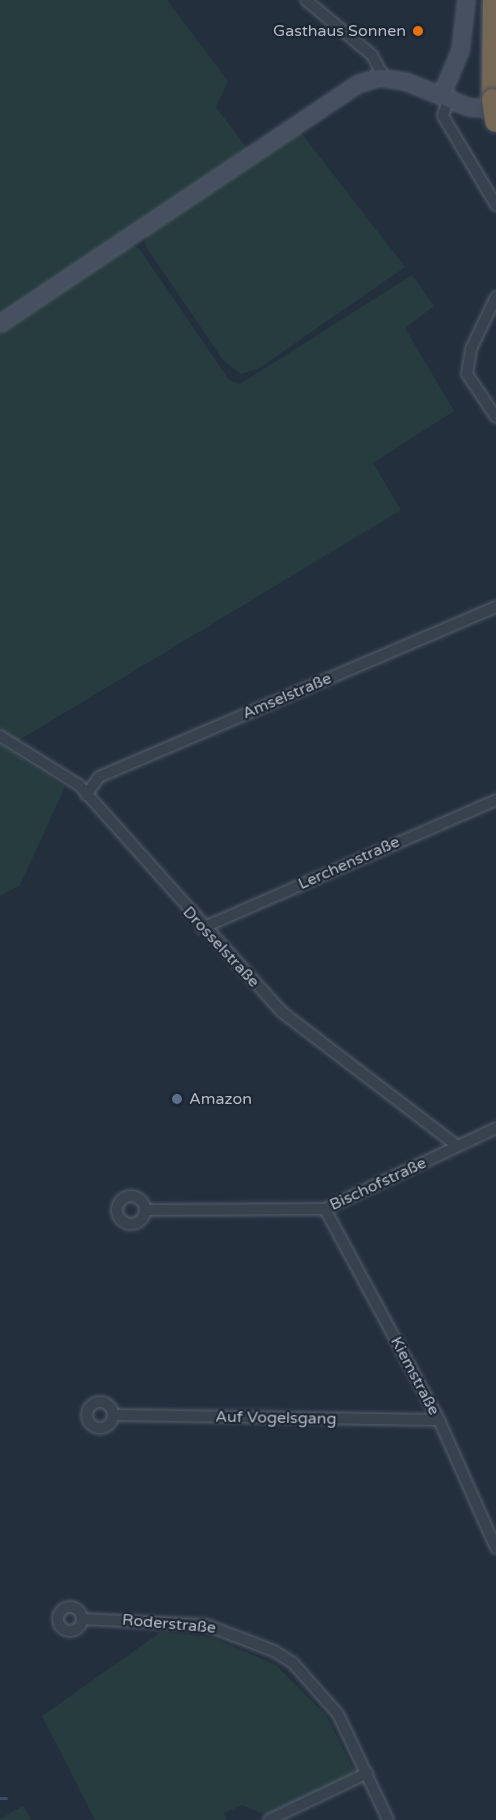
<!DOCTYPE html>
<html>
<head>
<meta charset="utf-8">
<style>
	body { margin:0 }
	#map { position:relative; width:496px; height:1820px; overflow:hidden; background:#242f3e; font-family:"Varela Round",sans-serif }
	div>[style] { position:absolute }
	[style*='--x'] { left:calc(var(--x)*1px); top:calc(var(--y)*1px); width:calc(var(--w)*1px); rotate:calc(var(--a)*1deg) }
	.green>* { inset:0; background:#263c3f }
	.stream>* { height:3px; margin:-1.5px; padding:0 1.5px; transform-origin:1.5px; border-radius:1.5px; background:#394c67 }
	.roads { filter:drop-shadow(0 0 2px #565f6c) drop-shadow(0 0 2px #565f6c) }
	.street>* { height:10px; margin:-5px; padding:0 5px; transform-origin:5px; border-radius:5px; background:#38414e }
	.street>.ring { margin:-5px; padding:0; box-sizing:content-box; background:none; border:10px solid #38414e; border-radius:50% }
	.secondary>* { height:15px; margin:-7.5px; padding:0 7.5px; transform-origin:7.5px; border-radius:7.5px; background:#465061 }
	.highway>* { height:21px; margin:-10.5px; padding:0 10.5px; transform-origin:10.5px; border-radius:10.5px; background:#746855 }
	.bridges { filter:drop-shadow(0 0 2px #434c59) drop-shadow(0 0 2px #434c59) }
	.highway-bridge>* { height:21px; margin:-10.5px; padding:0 10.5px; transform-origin:10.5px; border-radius:10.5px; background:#746855 }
	.dots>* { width:16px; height:16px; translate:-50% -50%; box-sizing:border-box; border:3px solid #1d2633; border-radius:50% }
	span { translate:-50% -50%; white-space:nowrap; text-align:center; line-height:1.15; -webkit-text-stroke:4.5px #1d2633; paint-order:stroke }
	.poi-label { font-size:16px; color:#b4bcc9 }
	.right { translate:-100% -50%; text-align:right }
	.left { translate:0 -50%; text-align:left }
	.street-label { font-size:16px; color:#b4bcc9 }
</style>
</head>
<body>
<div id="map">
	<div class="green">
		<div style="clip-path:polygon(0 0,167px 0,228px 81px,216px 107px,249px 151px,0 319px)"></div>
		<div style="clip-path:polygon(299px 130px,405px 267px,258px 369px,241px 374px,223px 360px,145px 245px,146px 234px)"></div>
		<div style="clip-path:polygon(129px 245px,139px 248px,229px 380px,240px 384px,412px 275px,434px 306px,405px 328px,454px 411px,373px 463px,401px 510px,16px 742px,0 732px,0 331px)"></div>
		<div style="clip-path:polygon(0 744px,65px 787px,20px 885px,0 896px)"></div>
		<div style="clip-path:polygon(161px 1632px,211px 1637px,276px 1665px,326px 1715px,354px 1770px,351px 1776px,265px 1815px,242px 1805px,224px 1813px,226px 1820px,95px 1820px,42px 1716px)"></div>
		<div style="clip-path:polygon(23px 1806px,31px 1820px,0 1820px,0 1819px)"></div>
	</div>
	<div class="stream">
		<div style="--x:0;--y:1798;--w:6;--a:0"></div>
	</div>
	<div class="roads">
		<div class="street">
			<div style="--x:306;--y:0;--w:86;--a:39.8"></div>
			<div style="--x:372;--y:55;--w:26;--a:62"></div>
			<div style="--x:449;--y:96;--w:21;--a:107"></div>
			<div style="--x:443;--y:116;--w:104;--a:59.2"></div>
			<div style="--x:496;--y:297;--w:58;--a:115.7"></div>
			<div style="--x:471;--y:349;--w:25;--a:99"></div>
			<div style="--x:467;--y:374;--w:52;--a:56"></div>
			<div style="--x:0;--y:736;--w:93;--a:31.8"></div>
			<div style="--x:79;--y:785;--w:305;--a:48.2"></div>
			<div style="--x:282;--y:1012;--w:219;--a:37.4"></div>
			<div style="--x:86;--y:795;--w:22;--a:-54"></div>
			<div style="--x:99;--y:777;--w:432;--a:-23.2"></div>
			<div style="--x:202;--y:928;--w:321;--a:-23.5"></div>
			<div class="ring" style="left:117px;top:1196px;width:18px;height:18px"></div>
			<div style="--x:325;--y:1209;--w:240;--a:61.6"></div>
			<div style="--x:439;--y:1420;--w:140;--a:66"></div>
			<div style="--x:145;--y:1210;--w:180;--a:-0.3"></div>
			<div style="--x:325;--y:1209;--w:189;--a:-25.3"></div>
			<div class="ring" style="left:87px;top:1402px;width:16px;height:16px"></div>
			<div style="--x:114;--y:1415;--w:325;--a:0.9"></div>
			<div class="ring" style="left:58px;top:1607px;width:14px;height:14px"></div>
			<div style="--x:82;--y:1619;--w:124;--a:2.8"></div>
			<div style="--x:206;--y:1625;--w:73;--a:20.9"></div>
			<div style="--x:274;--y:1651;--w:22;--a:32"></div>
			<div style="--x:293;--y:1663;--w:68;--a:48.6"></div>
			<div style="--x:338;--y:1714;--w:117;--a:64.7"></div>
			<div style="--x:269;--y:1820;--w:109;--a:-25.6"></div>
		</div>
		<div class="secondary">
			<div style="--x:442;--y:93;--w:47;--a:-67.3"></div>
			<div style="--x:460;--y:50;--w:50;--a:-83.2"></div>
			<div style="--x:0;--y:323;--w:430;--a:-33.8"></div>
			<div style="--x:357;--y:84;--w:23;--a:-18"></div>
			<div style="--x:379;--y:77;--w:26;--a:9"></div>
			<div style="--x:405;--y:81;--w:69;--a:22.1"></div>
			<div style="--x:469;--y:107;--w:27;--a:4"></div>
		</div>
		<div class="highway">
			<div style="--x:492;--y:99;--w:99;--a:-89.4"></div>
		</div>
	</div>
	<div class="bridges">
		<div class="highway-bridge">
			<div style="--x:492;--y:99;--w:22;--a:82"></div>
		</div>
	</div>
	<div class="dots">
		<div style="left:418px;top:31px;background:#e8710a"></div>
		<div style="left:177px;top:1099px;background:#5c6f8a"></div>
	</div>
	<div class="poi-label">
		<span class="right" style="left:406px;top:31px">Gasthaus Sonnen</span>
		<span class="left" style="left:189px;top:1099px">Amazon</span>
	</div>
	<div class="street-label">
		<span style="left:287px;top:696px;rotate:-23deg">Amselstraße</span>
		<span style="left:349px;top:863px;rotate:-24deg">Lerchenstraße</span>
		<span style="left:221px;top:947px;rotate:47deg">Drosselstraße</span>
		<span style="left:378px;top:1184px;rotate:-25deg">Bischofstraße</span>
		<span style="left:415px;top:1376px;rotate:62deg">Kiemstraße</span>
		<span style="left:276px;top:1418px;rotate:1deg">Auf Vogelsgang</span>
		<span style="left:169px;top:1624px;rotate:5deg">Roderstraße</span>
	</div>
</div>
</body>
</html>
